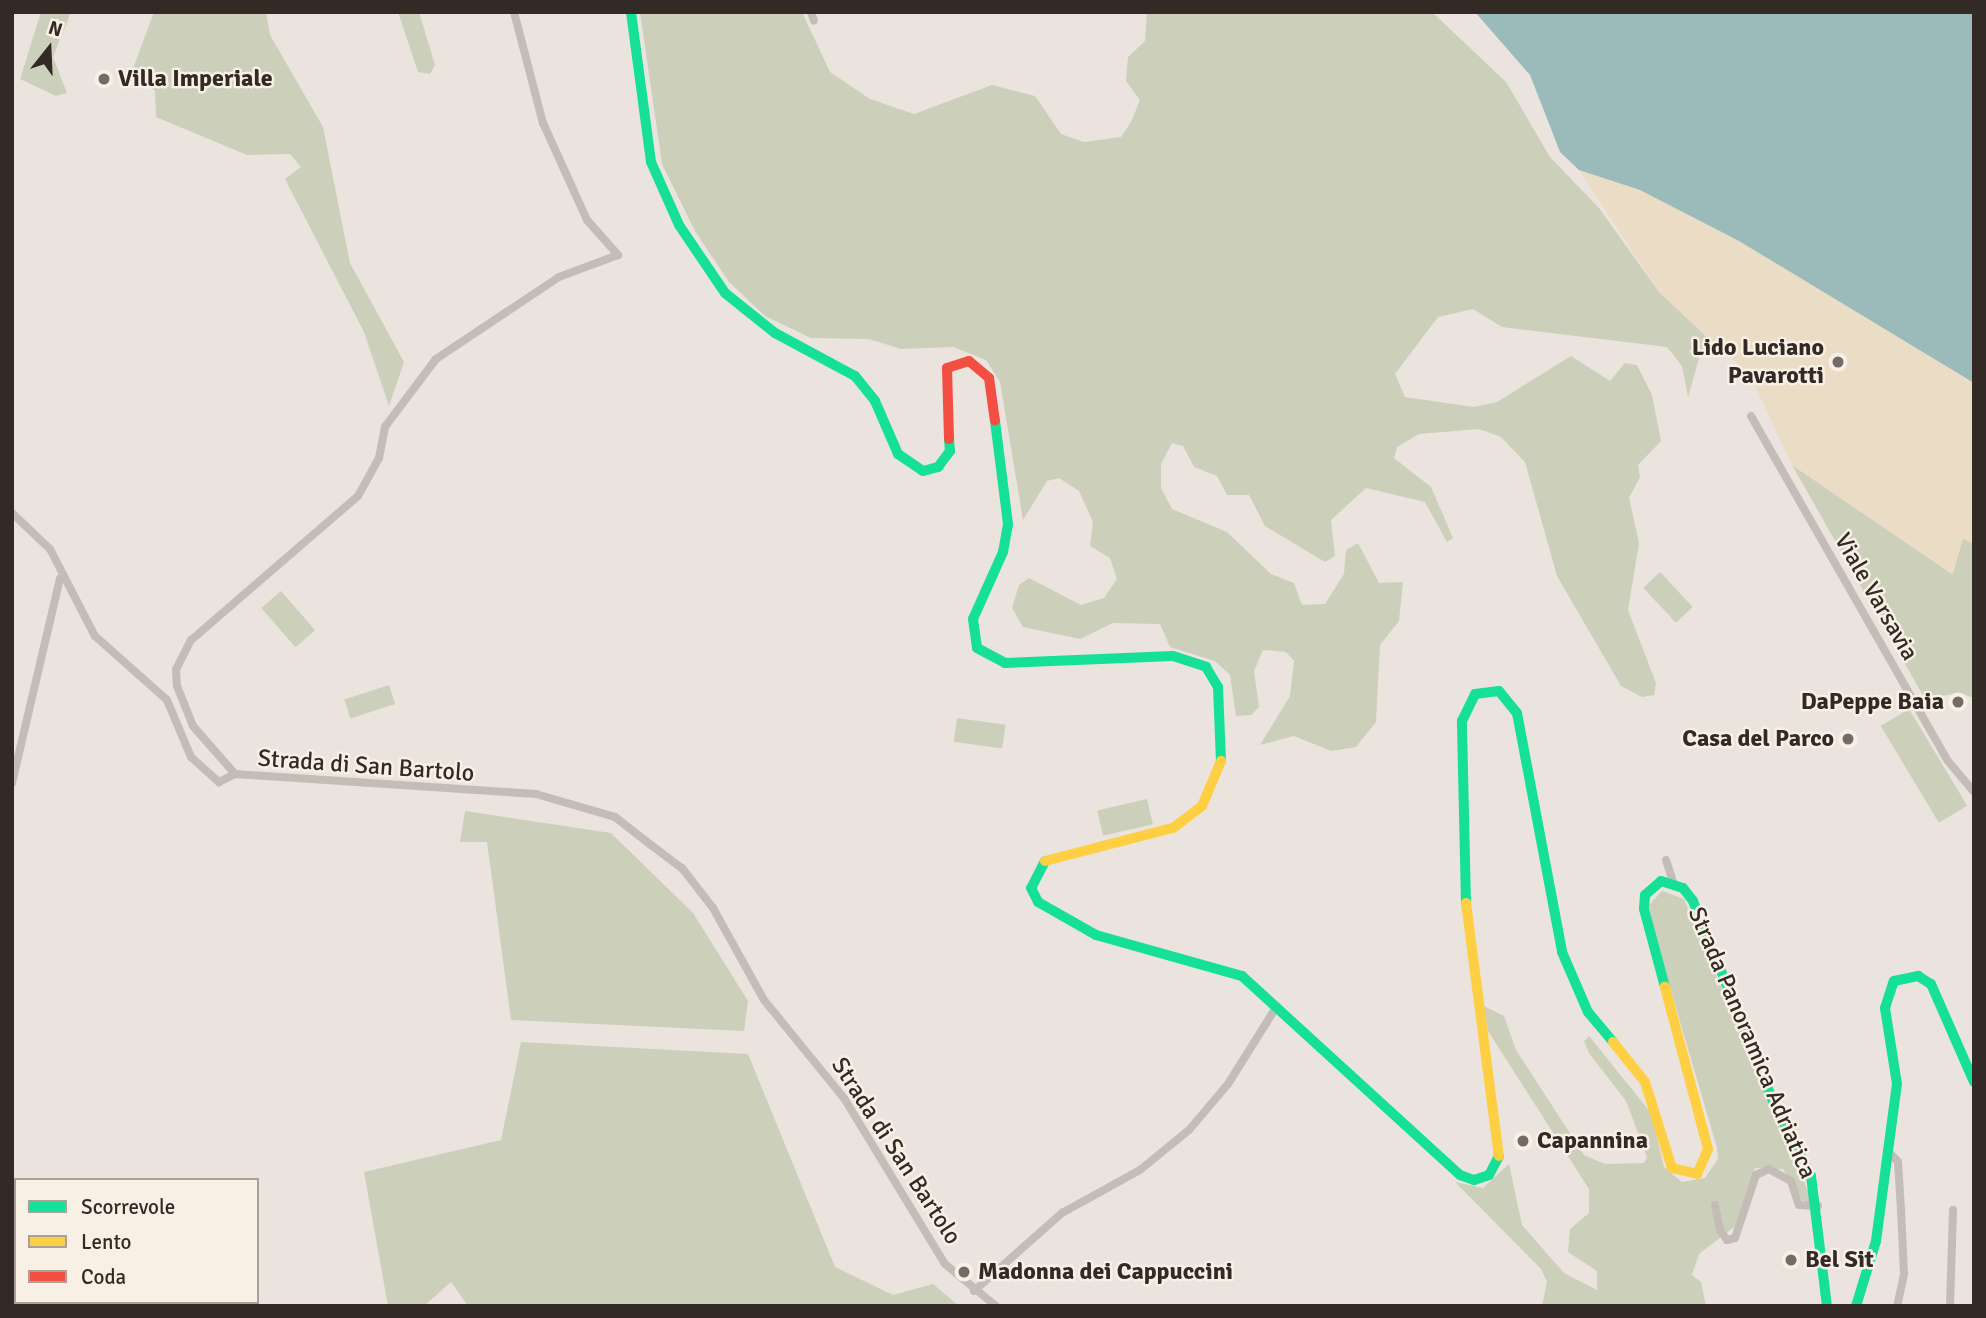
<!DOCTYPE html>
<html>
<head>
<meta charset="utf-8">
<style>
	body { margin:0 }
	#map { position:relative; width:1986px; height:1318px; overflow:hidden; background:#ebe4de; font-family:Signika,sans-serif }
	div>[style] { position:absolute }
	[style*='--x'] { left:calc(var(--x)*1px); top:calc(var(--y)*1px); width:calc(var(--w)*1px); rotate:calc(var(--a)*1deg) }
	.green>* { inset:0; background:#cccfb9; transform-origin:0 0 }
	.sand>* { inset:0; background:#eadcc5 }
	.water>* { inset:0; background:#9bbbba }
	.street>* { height:8px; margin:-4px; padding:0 4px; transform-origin:4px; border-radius:4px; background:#c3bcb7 }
	.fast>* { height:10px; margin:-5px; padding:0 5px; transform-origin:5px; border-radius:5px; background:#16e098 }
	.slow>* { height:10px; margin:-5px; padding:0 5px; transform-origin:5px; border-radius:5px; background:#ffcf43 }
	.jam>* { height:10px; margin:-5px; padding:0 5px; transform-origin:5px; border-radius:5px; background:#f24e42 }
	.dots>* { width:19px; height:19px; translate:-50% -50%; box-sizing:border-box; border:4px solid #f8efe5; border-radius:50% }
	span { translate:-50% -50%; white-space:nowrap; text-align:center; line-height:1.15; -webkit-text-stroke:5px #f8efe5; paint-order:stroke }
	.poi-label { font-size:24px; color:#332a26; font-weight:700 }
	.left { translate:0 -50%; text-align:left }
	.right { translate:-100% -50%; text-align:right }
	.street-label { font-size:24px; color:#332a26 }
	.frame { position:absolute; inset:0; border:14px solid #332a26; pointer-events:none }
	.legend { position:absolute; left:14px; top:1178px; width:245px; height:126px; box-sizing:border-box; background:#f8efe5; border:2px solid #a9a099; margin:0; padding:9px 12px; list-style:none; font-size:21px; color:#332a26 }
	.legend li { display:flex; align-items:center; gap:14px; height:35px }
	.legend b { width:35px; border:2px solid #a9a099 }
	.north { position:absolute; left:14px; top:14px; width:70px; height:70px; -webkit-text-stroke:5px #f8efe5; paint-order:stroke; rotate:18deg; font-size:19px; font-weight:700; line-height:28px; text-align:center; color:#332a26 }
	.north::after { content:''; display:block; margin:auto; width:24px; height:32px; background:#332a26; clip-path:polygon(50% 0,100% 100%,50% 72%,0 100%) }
</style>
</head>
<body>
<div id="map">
	<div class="green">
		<div style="clip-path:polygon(41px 12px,71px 12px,53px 57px,67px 93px,56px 96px,20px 79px)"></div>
		<div style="clip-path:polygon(154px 12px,266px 12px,270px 35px,323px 127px,350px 263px,404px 362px,389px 406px,364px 332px,285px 179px,301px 167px,290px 154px,247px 155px,156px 117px,155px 91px,132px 71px)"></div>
		<div style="clip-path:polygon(398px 12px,419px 12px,435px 65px,430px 74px,418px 72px)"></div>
		<div style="clip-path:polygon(640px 12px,802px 12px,830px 72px,870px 99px,914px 114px,992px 85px,1035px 96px,1061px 134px,1084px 142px,1121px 137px,1131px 122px,1140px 100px,1126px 81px,1128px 57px,1145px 41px,1147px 12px,1432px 12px,1506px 82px,1550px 157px,1599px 208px,1659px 292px,1723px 352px,1700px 355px,1688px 397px,1682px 366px,1667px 347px,1502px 327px,1473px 309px,1438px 317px,1395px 374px,1405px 397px,1474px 407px,1497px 402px,1571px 356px,1610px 381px,1625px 363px,1637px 365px,1652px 395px,1661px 441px,1638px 465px,1640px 477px,1629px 498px,1639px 543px,1628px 610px,1656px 683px,1654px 695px,1642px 697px,1621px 686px,1557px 576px,1525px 462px,1501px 437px,1479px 429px,1419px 434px,1397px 447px,1394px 458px,1431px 487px,1453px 538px,1447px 542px,1425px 502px,1366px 488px,1331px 520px,1335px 556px,1325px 562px,1265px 526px,1249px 495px,1227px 495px,1217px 476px,1194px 467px,1183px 446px,1172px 443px,1161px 464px,1161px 488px,1172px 509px,1227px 532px,1271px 574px,1294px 583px,1302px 605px,1325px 604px,1344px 574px,1346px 550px,1358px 543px,1379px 583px,1403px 582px,1399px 621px,1380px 645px,1376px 722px,1356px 747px,1331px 751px,1294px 736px,1260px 745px,1290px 696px,1294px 661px,1286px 652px,1263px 650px,1254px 671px,1259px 707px,1251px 715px,1236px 716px,1230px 675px,1215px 661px,1170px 647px,1160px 624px,1113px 623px,1080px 639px,1023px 627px,1012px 608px,1019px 585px,1029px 578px,1081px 605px,1104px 598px,1117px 579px,1110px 558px,1090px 546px,1093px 522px,1079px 491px,1059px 478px,1047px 481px,1023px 520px,1000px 382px,986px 360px,953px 347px,901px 349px,869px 339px,811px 338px,765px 316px,729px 282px,695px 231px,662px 164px)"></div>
		<div style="clip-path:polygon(1792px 465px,1952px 574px,1963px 538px,1974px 544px,1974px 698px,1959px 693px,1925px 699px)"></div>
		<div style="left:1660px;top:572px;width:48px;height:23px;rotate:47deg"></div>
		<div style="left:281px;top:591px;width:52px;height:26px;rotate:49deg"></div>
		<div style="left:389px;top:685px;width:20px;height:47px;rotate:72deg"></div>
		<div style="left:1909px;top:709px;width:113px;height:33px;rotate:59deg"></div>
		<div style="left:957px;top:718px;width:49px;height:24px;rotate:8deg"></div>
		<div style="left:1147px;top:799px;width:26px;height:51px;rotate:77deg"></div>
		<div style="clip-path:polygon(465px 811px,611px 833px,693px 913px,748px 1001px,744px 1031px,511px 1020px,487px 842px,460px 842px)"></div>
		<div style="clip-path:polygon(1662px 891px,1684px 899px,1813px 1203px,1803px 1201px,1783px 1169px,1755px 1168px,1734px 1227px,1699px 1254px,1692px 1275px,1701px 1282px,1706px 1306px,1542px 1306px,1547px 1282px,1541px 1269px,1455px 1182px,1483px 1188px,1509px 1164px,1522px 1225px,1564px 1273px,1597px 1290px,1597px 1271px,1568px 1252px,1570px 1229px,1589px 1213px,1589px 1189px,1488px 1031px,1484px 1006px,1504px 1016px,1516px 1050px,1584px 1155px,1605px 1164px,1644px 1163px,1647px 1157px,1626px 1101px,1589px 1053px,1584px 1041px,1589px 1036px,1651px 1113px,1664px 1167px,1682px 1182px,1705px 1178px,1718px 1159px,1717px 1148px,1653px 929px,1649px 905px)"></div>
		<div style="clip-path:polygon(521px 1042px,748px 1054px,835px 1267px,893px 1295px,933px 1284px,959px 1306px,468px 1306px,451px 1282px,424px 1306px,388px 1306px,364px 1172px,501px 1140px)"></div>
	</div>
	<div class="sand">
		<div style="clip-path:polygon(1579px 170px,1640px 190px,1739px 241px,1974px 383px,1974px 544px,1963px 539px,1953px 574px,1792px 465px,1751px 377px,1659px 292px)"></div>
	</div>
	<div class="water">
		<div style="clip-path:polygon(1475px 12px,1974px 12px,1974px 383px,1739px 241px,1640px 190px,1579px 170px,1560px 152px,1530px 75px)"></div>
	</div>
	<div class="street">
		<div style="--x:514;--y:12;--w:115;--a:75.4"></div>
		<div style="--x:543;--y:123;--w:107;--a:65.6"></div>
		<div style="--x:587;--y:220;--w:47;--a:48.5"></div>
		<div style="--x:618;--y:255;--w:63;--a:159.6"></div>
		<div style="--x:559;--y:277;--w:148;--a:146.3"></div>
		<div style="--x:436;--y:359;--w:85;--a:126.9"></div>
		<div style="--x:385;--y:427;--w:32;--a:101"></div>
		<div style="--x:379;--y:458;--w:43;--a:118.9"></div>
		<div style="--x:358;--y:496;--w:221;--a:139.2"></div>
		<div style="--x:191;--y:640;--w:33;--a:117"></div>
		<div style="--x:176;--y:669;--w:17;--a:87"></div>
		<div style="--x:177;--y:686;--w:43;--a:68.2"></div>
		<div style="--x:193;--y:726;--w:64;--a:48.8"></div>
		<div style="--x:235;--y:774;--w:302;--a:3.8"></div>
		<div style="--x:536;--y:794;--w:82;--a:16.2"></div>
		<div style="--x:615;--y:817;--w:46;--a:37.9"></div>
		<div style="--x:651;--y:845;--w:39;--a:37"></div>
		<div style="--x:682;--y:868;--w:51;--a:52.2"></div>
		<div style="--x:713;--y:908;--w:105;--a:61"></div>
		<div style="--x:764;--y:1000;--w:127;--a:50.8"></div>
		<div style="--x:844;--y:1098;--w:194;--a:58.7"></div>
		<div style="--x:945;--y:1264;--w:66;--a:39.5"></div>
		<div style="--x:811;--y:12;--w:9;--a:72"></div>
		<div style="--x:1751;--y:416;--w:397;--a:60.3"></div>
		<div style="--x:1948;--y:761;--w:40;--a:50"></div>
		<div style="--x:12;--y:513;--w:52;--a:43.5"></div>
		<div style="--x:50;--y:549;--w:98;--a:62.7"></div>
		<div style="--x:95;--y:636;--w:96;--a:41.6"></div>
		<div style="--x:167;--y:700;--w:62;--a:67.2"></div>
		<div style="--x:191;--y:757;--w:38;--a:42"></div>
		<div style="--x:219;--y:782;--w:18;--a:-27"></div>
		<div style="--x:12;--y:783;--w:210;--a:-76.8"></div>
		<div style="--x:1666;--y:860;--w:22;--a:72"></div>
		<div style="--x:1887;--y:1150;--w:16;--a:47"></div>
		<div style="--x:1898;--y:1162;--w:48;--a:86.4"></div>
		<div style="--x:1901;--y:1210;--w:64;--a:87.3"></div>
		<div style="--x:1904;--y:1274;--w:33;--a:102"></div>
		<div style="--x:1715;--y:1205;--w:25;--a:79"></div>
		<div style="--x:1720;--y:1230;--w:12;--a:55"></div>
		<div style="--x:1727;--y:1240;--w:8;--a:-14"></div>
		<div style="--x:1735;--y:1238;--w:66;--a:-71.6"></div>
		<div style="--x:1756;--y:1175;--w:14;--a:-25"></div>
		<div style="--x:1769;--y:1169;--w:25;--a:29"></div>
		<div style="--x:1791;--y:1181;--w:25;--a:72"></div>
		<div style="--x:1799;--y:1205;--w:19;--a:3"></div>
		<div style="--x:974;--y:1291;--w:118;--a:-41.6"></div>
		<div style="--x:1062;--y:1213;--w:89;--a:-28.9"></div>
		<div style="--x:1140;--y:1170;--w:63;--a:-39.2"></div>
		<div style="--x:1189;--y:1130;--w:60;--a:-49.7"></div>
		<div style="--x:1228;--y:1084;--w:92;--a:-57.9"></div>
		<div style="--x:1950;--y:1306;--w:96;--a:-88.2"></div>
	</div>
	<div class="fast">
		<div style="--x:631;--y:12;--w:151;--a:82.4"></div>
		<div style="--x:651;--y:162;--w:69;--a:66"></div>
		<div style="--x:679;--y:225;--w:82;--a:55.9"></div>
		<div style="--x:725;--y:293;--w:64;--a:38.7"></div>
		<div style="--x:775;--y:333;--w:91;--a:28.3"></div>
		<div style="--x:855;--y:376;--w:32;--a:51"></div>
		<div style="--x:875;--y:401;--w:58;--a:66.5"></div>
		<div style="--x:898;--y:454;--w:30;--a:34"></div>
		<div style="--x:923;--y:471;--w:16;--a:-15"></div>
		<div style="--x:938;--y:467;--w:20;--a:-53"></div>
		<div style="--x:950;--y:451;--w:12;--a:-95"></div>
		<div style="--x:995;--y:421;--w:104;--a:82.8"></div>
		<div style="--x:1008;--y:524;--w:28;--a:100"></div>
		<div style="--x:1003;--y:552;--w:73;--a:114.1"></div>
		<div style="--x:973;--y:619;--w:29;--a:82"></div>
		<div style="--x:977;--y:648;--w:32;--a:28"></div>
		<div style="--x:1005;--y:663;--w:168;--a:-2.4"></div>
		<div style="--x:1173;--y:656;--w:35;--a:18"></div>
		<div style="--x:1206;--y:667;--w:23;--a:59"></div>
		<div style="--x:1218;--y:687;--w:74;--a:87.7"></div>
		<div style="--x:1045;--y:861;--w:30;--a:117"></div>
		<div style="--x:1031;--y:888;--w:16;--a:63"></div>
		<div style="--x:1038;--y:902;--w:67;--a:29.6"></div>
		<div style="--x:1096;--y:935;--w:152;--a:15.7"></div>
		<div style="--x:1242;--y:976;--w:295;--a:42.4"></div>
		<div style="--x:1460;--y:1175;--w:15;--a:20"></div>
		<div style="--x:1474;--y:1180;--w:16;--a:-18"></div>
		<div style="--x:1489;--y:1175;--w:21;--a:-62"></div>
		<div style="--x:1466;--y:903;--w:182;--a:-91.3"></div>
		<div style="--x:1462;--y:721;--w:30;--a:-64"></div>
		<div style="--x:1475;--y:694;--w:24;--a:-7"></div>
		<div style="--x:1499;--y:691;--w:28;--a:51"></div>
		<div style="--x:1517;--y:713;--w:243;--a:79.3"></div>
		<div style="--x:1562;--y:952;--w:65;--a:66.6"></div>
		<div style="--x:1588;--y:1012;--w:39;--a:50"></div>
		<div style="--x:1665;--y:987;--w:81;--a:-105.1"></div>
		<div style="--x:1644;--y:909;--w:14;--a:-86"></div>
		<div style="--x:1645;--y:895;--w:21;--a:-41"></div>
		<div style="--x:1661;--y:881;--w:23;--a:18"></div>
		<div style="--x:1683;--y:888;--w:16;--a:52"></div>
		<div style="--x:1693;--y:901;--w:219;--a:68.2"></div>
		<div style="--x:1774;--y:1104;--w:81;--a:62.8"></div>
		<div style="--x:1811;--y:1176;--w:131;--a:83"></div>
		<div style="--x:1856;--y:1306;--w:68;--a:-72.9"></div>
		<div style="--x:1876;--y:1241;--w:158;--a:-82.4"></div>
		<div style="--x:1897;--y:1084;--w:77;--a:-99"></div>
		<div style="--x:1885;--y:1008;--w:28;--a:-72"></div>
		<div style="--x:1894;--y:981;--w:25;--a:-12"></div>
		<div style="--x:1918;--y:976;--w:15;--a:32"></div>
		<div style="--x:1931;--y:984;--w:107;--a:66.3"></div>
	</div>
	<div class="slow">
		<div style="--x:1045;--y:861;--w:132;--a:-14.5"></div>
		<div style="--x:1173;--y:828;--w:36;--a:-37"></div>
		<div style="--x:1202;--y:806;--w:49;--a:-67.1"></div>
		<div style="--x:1466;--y:903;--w:255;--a:82.6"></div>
		<div style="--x:1613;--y:1042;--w:51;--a:51.3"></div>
		<div style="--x:1645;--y:1082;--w:90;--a:72.6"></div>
		<div style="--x:1672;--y:1168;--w:26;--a:13"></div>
		<div style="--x:1697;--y:1174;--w:27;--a:-66"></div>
		<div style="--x:1708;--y:1149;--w:168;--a:-104.9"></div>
	</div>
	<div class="jam">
		<div style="--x:949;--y:439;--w:71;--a:-91.6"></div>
		<div style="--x:947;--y:368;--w:23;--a:-18"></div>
		<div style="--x:969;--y:361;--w:26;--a:40"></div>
		<div style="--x:989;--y:378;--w:43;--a:82.1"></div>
	</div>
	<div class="dots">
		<div style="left:104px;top:79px;background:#736b66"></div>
		<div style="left:1838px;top:362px;background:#736b66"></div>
		<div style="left:1958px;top:702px;background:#736b66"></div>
		<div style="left:1848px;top:739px;background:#736b66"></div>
		<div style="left:1523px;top:1141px;background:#736b66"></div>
		<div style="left:1791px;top:1260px;background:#736b66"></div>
		<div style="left:964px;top:1272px;background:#736b66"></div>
	</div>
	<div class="poi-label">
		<span class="left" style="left:118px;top:79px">Villa Imperiale</span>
		<span class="right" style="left:1824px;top:362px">Lido Luciano<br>Pavarotti</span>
		<span class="right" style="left:1944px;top:702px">DaPeppe Baia</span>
		<span class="right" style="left:1834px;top:739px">Casa del Parco</span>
		<span class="left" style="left:1537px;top:1141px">Capannina</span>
		<span class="left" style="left:1805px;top:1260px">Bel Sit</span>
		<span class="left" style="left:978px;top:1272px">Madonna dei Cappuccini</span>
	</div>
	<div class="street-label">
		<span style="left:1876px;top:597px;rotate:60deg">Viale Varsavia</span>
		<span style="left:366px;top:766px;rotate:4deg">Strada di San Bartolo</span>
		<span style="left:1752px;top:1043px;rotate:67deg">Strada Panoramica Adriatica</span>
		<span style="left:896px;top:1151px;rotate:57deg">Strada di San Bartolo</span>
	</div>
	<div class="frame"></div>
	<ul class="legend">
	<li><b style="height:9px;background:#16e098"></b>Scorrevole</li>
	<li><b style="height:9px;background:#ffcf43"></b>Lento</li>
	<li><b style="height:9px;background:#f24e42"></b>Coda</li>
	</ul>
	<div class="north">N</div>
</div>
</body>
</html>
